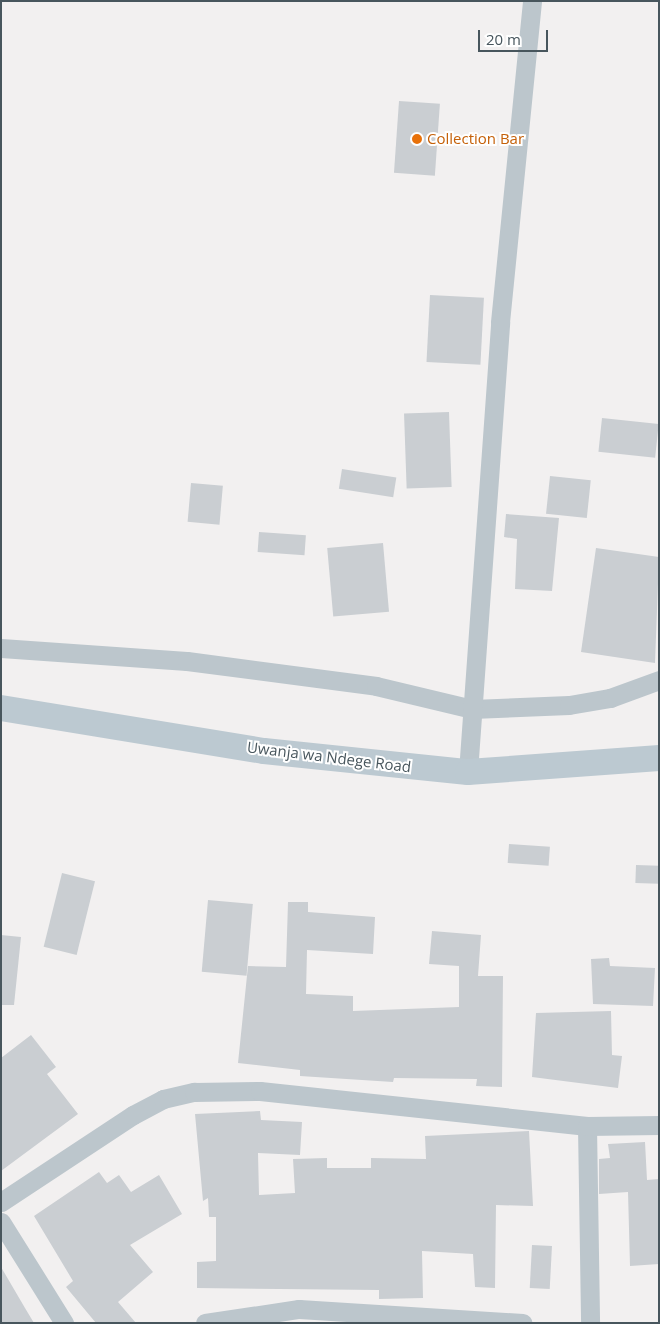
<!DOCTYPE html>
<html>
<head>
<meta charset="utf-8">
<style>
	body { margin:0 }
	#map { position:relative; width:660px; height:1324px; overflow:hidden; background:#f2f0f0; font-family:"Open Sans",sans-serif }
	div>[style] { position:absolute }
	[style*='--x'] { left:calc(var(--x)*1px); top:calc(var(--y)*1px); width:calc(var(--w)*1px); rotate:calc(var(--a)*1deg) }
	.building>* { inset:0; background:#caced2; transform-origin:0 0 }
	.street>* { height:19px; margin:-9.5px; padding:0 9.5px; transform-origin:9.5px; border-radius:9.5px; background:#bcc6cc }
	.secondary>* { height:26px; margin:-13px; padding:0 13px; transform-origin:13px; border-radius:13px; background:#bcc9d1 }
	.dots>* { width:14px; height:14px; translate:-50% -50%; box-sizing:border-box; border:2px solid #fff; border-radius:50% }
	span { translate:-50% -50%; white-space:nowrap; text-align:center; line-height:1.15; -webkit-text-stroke:4px #fff; paint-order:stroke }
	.food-label { font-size:15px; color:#c56008 }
	.left { translate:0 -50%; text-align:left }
	.street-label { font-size:15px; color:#48565d }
	.frame { position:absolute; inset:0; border:2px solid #48565d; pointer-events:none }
	.scale { position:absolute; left:478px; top:30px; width:70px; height:22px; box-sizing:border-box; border:2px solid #48565d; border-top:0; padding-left:6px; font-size:15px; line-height:18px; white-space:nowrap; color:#48565d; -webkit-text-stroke:4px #fff; paint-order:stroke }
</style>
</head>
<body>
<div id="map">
	<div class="building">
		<div style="left:399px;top:101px;width:41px;height:72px;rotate:4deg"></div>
		<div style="left:430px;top:295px;width:54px;height:67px;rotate:3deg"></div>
		<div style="left:449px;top:412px;width:75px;height:45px;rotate:88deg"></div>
		<div style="left:602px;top:418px;width:57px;height:34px;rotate:6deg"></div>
		<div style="left:342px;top:469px;width:55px;height:20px;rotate:9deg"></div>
		<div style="left:550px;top:476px;width:41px;height:38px;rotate:6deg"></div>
		<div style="left:191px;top:483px;width:32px;height:39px;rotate:5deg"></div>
		<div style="clip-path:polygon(506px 514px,559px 518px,552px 591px,515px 589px,517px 539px,504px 537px)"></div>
		<div style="left:259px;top:532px;width:47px;height:20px;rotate:4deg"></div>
		<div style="left:383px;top:543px;width:69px;height:56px;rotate:85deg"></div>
		<div style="clip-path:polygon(596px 548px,659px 557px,655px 663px,581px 652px)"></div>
		<div style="left:509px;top:844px;width:41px;height:19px;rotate:4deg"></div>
		<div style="left:636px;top:865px;width:23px;height:18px;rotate:2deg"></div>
		<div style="left:62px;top:873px;width:34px;height:76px;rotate:14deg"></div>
		<div style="left:208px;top:900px;width:45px;height:72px;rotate:5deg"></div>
		<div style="clip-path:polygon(288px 902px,308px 902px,308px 912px,375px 917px,373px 954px,307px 950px,306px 994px,353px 996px,353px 1011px,459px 1007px,459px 966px,429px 964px,432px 931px,481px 935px,478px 976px,503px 976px,502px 1087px,476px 1086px,477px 1079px,394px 1078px,393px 1082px,300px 1076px,300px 1070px,238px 1063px,248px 966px,286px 967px)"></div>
		<div style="clip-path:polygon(1px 935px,21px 937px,14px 1005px,1px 1005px)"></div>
		<div style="clip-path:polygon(609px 958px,610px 966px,655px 968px,653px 1006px,593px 1004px,591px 959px)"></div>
		<div style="clip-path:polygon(611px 1011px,612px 1055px,622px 1056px,618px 1088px,532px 1077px,536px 1013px)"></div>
		<div style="clip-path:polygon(31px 1035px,56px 1067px,47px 1074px,78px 1114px,1px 1171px,1px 1058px)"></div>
		<div style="clip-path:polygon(260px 1111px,261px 1120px,302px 1122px,300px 1155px,258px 1153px,259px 1195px,295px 1193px,293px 1159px,327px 1158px,327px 1168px,371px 1168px,371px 1158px,426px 1159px,425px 1136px,529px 1131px,533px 1206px,496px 1205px,495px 1288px,475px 1287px,473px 1254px,422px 1251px,423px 1298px,379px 1299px,379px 1290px,197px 1288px,197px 1262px,216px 1261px,216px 1217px,209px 1217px,208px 1198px,203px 1201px,195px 1114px)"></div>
		<div style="clip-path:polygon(645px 1142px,647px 1180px,659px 1179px,659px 1264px,630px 1266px,628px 1192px,599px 1194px,599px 1159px,610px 1158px,608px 1144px)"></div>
		<div style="clip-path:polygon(99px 1172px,107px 1183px,119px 1175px,131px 1192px,159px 1175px,182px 1214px,130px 1245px,153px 1272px,118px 1302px,136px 1323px,96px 1323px,66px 1287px,73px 1281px,34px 1216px)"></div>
		<div style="left:532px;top:1245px;width:20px;height:43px;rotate:3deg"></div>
		<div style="clip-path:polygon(1px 1267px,25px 1308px,34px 1323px,1px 1323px)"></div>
	</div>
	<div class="street">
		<div style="--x:1;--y:648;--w:186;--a:4"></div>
		<div style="--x:187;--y:661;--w:191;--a:7.5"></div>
		<div style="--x:376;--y:686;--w:99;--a:13.5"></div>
		<div style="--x:472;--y:709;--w:97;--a:-2.4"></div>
		<div style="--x:569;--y:705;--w:42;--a:-9.7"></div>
		<div style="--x:610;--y:698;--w:52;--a:-20.2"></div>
		<div style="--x:468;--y:772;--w:451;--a:-85.9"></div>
		<div style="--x:500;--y:322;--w:323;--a:-84.3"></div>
		<div style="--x:587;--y:1126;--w:197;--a:89.1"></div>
		<div style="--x:1;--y:1202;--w:158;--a:-33.4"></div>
		<div style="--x:133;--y:1115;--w:34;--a:-28"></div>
		<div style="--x:163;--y:1099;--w:32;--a:-13"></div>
		<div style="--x:194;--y:1092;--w:66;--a:-0.9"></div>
		<div style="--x:260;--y:1091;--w:329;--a:6.1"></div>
		<div style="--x:587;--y:1126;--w:72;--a:-0.8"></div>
		<div style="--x:1;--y:1222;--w:119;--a:58"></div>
		<div style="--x:205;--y:1323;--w:95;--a:-8.5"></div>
		<div style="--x:299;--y:1309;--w:224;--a:3.6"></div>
	</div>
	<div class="secondary">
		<div style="--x:1;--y:708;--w:266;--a:9.3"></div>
		<div style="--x:264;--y:751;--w:205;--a:5.9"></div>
		<div style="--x:468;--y:772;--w:192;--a:-4.2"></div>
	</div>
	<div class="dots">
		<div style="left:417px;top:139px;background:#e8710a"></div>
	</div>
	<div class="food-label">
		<span class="left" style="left:427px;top:139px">Collection Bar</span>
	</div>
	<div class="street-label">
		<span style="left:329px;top:757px;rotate:7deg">Uwanja wa Ndege Road</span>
	</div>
	<div class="frame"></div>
	<div class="scale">20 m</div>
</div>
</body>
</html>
